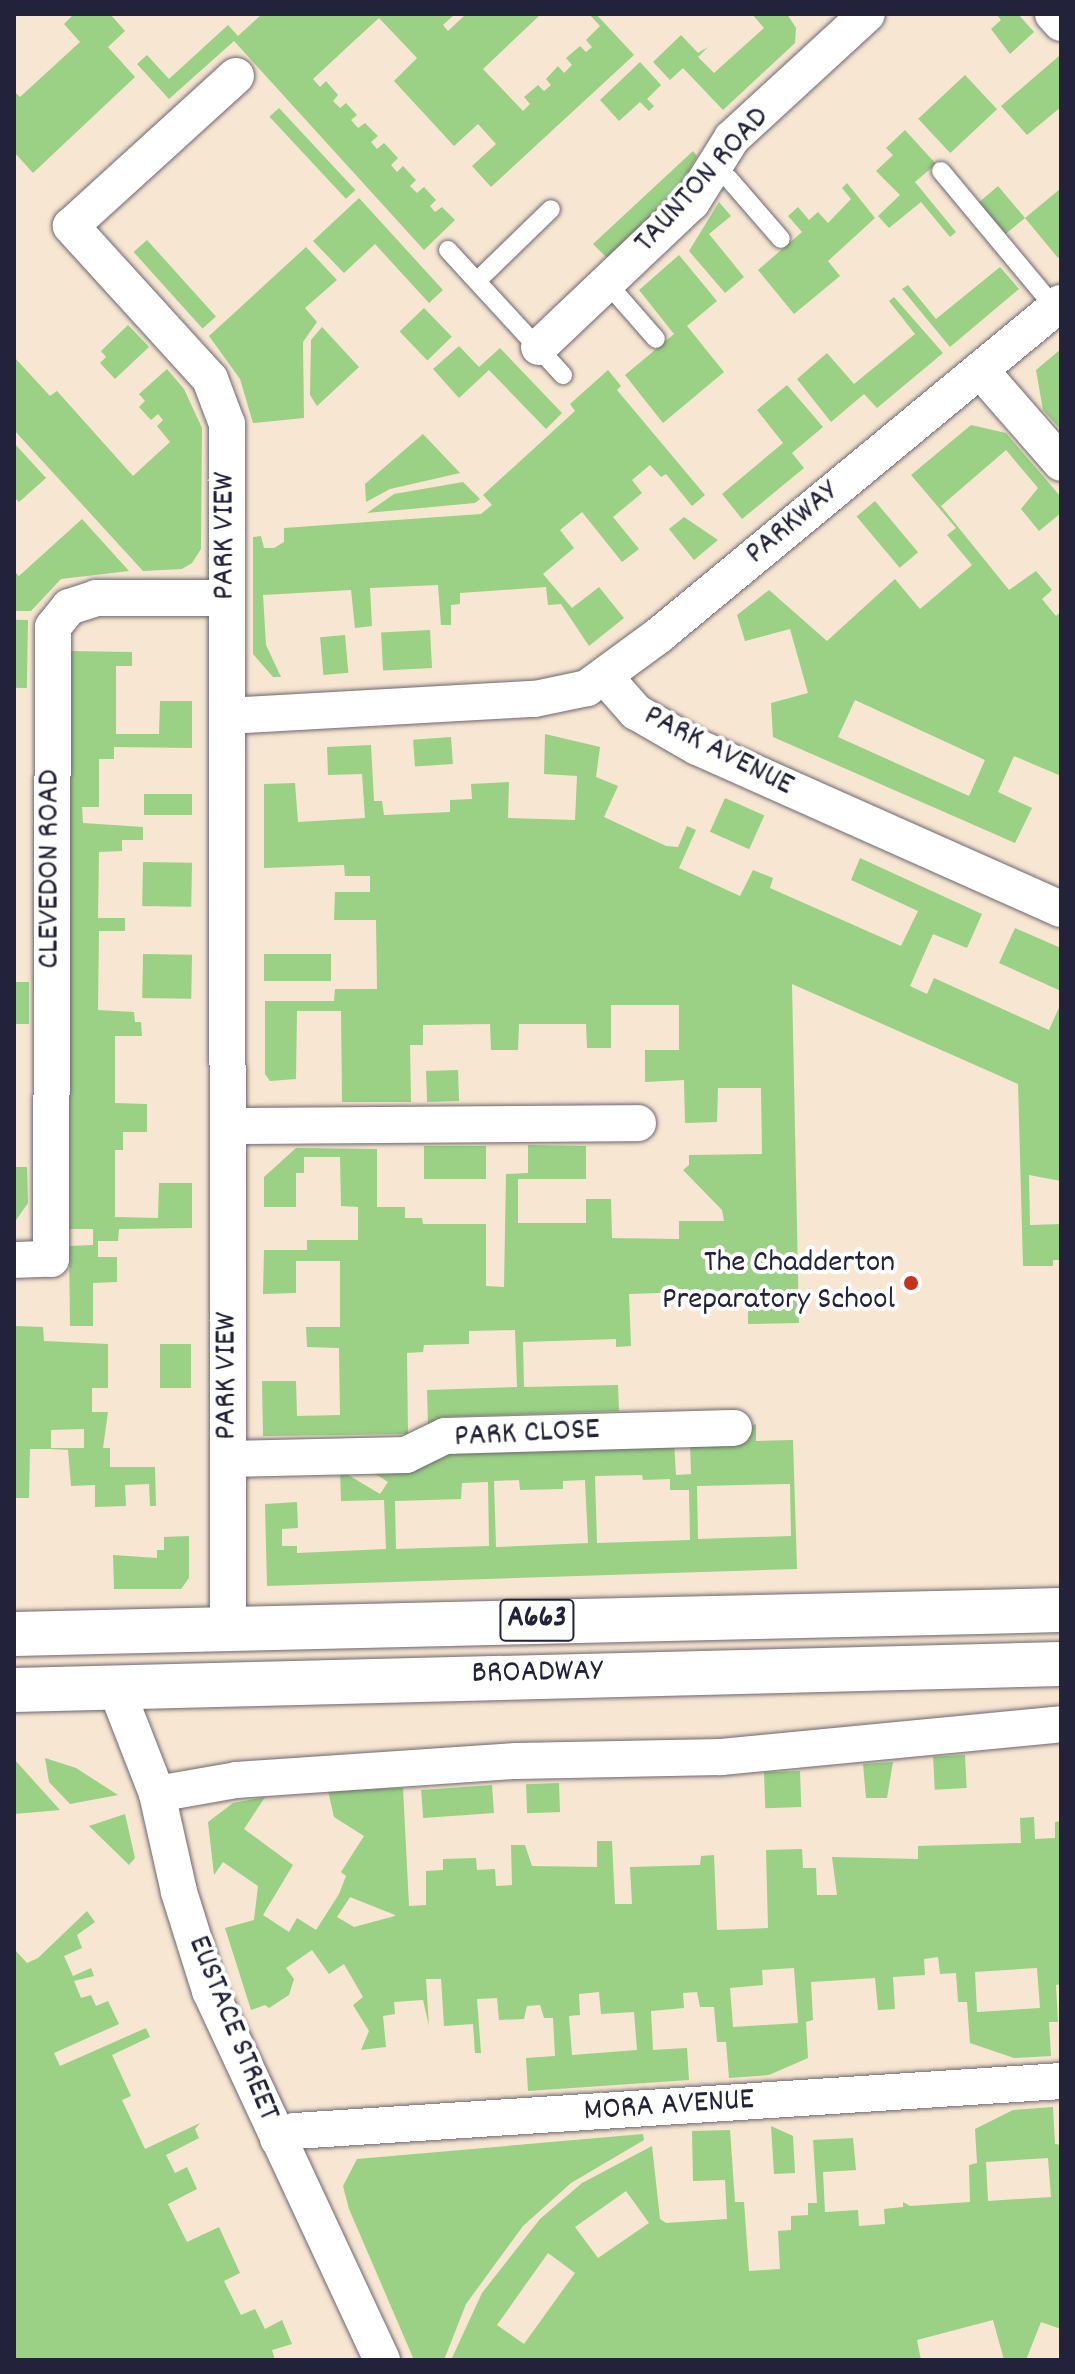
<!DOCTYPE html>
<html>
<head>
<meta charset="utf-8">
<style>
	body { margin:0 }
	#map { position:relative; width:1075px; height:2374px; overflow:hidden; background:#f7e6d1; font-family:Dekko,sans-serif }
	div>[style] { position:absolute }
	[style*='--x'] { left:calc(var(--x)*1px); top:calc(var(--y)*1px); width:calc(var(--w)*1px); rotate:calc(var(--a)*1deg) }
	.green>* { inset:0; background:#9ad184; transform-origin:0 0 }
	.roads { filter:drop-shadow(0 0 2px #6d6770) drop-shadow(0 0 2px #6d6770) }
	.service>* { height:18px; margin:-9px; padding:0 9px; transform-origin:9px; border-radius:9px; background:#fff }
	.minor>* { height:36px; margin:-18px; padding:0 18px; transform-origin:18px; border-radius:18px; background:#fff }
	.trunk>* { height:44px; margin:-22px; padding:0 22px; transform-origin:22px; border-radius:22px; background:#fff }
	.dots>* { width:22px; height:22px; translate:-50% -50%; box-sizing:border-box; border:4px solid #fff; border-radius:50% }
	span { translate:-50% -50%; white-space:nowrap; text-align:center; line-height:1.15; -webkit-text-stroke:8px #fff; paint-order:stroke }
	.shield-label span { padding:2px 6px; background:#fff; border:2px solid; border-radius:6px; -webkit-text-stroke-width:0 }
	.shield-label { font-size:30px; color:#22223b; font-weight:700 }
	.street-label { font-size:32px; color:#22223b }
	.poi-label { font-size:32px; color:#22223b }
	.right { translate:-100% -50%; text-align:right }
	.frame { position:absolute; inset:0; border:16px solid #22223b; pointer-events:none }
</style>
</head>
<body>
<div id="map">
	<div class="green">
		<div style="clip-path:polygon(74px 14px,110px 14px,125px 31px,108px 47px,135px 77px,33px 173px,14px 152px,14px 91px,20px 97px,80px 42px,64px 24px)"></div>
		<div style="clip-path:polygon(262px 14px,455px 14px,443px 25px,448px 31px,466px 14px,541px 14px,483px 69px,523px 111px,530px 104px,524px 97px,538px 85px,544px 91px,551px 85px,546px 79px,558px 66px,564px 73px,572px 65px,566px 58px,580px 46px,586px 52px,592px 47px,586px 40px,600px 26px,589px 14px,596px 14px,634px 55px,491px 187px,472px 166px,496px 144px,478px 124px,454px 146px,394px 81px,417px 58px,379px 18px,356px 39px,313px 79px,320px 87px,326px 81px,338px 95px,333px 101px,340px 108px,346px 103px,357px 115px,351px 120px,358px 128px,365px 123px,378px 136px,371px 142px,377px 149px,384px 143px,398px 158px,391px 165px,397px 172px,403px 166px,416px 180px,410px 186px,417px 193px,424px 187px,436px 200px,430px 206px,435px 212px,442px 207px,455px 220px,424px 250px,234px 41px,169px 99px,137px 64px,147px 55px,169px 79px,228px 25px,238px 36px)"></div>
		<div style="clip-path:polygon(752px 14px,787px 14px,796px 28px,795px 43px,723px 110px,683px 68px,670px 80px,653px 62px,681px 35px,698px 53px,708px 47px,698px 57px,714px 73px,764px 28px)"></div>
		<div style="clip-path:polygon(996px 14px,1018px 14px,1034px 32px,1010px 54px,991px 29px,1001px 20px)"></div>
		<div style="clip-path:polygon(1059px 56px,1061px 107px,1027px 135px,1001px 106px)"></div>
		<div style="clip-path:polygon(640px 62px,661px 85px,647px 99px,654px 106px,649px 111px,640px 102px,619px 121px,600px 100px)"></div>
		<div style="left:965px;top:75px;width:47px;height:64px;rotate:47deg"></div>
		<div style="left:279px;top:108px;width:112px;height:13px;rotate:47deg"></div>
		<div style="clip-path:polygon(905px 130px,936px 164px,915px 182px,956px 232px,950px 237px,921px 202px,889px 228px,878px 216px,900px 195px,876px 171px,893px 155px,886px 148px)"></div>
		<div style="clip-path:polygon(693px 151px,697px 156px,671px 203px,609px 260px,593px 244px)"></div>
		<div style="clip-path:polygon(847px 183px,875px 218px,828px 261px,840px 276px,794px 314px,758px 270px,802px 232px,788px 216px,798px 207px,809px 220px,818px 212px,828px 223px,851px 199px,842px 188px)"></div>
		<div style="clip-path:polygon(998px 186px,1025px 218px,1060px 189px,1061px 255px,1058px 258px,1025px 218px,1003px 236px,977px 204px)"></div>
		<div style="clip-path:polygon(359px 198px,443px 290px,429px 303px,375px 244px,344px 273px,313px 241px)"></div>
		<div style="clip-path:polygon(719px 202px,731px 216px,709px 234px,744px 277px,725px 293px,689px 251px)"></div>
		<div style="left:147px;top:240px;width:103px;height:18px;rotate:48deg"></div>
		<div style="clip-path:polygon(306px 247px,337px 280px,305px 308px,317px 322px,303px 342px,304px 418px,253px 423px,240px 379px,209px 336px)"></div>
		<div style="clip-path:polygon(679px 255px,717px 301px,687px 326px,724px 372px,663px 423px,625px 375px,674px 334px,639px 290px)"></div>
		<div style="clip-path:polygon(1000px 267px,1019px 289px,950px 347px,902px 289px,908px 285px,936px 319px)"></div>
		<div style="clip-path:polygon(894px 297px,943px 353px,877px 408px,864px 394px,831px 422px,797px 379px,827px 353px,854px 384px,915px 334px,889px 301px)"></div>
		<div style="left:424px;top:308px;width:40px;height:34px;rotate:46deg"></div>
		<div style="clip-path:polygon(128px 325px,149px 347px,115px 379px,100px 363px,106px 357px,101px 351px)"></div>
		<div style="clip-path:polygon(322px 327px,359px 367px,317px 406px,310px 395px,311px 340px)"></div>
		<div style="clip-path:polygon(459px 346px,479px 367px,500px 348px,562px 413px,546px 429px,489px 370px,459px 398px,433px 369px)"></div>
		<div style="clip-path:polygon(1061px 349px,1061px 430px,1043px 410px,1036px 370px)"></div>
		<div style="clip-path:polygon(14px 357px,50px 396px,57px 391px,133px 476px,170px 442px,157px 426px,163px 420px,158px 414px,151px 420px,139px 407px,145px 401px,139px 394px,167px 369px,184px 389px,202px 428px,201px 549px,192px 563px,182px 569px,143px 571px,14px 430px)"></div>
		<div style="clip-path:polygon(608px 370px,621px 386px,617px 390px,705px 495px,692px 506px,666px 474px,661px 477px,650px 465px,632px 480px,642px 493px,613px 517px,639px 549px,622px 562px,582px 512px,560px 530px,574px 548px,543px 574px,572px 608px,599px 587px,624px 618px,589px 646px,561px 604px,548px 605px,546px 587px,460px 593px,460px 604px,451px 605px,451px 625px,441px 625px,438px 585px,370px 588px,372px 626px,355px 628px,351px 590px,263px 595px,266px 645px,281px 677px,273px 677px,253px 654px,253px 537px,261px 536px,264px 548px,274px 548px,284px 542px,284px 528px,481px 514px,492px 505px,483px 495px,575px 411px,570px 404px)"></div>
		<div style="clip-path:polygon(787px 385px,823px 427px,792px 453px,804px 468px,742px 519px,722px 494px,783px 443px,757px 410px)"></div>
		<div style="clip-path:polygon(evenodd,971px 425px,1006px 433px,1061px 497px,1061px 513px,1039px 531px,1021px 509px,1038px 488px,1006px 450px,941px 506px,1009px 590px,1036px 571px,1052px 590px,1042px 599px,1056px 616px,1061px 612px,1061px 776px,1014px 756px,998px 792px,1032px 808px,1015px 843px,773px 737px,771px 703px,808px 693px,790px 629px,745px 641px,737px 615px,769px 590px,827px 641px,895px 579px,920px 609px,972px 565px,947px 535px,956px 528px,911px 475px,971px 425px,855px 700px,985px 760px,969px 796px,838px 737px,855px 700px)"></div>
		<div style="clip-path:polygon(423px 434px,460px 473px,390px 489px,366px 502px,365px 484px)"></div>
		<div style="clip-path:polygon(14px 443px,46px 478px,19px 502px,14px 497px)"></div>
		<div style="clip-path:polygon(463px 482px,480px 499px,475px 503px,367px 513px,394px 494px)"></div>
		<div style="left:875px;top:501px;width:67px;height:24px;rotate:50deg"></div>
		<div style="clip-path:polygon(684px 517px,718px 540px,694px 560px,669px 529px)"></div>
		<div style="clip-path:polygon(82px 519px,129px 571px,61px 579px,31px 611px,14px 611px,14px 571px,19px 576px)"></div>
		<div style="left:28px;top:620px;width:68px;height:14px;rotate:91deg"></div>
		<div style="left:430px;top:630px;width:38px;height:49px;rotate:87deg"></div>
		<div style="left:345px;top:635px;width:38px;height:25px;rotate:85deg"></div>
		<div style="clip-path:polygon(68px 651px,132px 652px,132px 666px,116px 666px,116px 734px,159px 734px,160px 701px,192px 701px,192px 748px,114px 747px,114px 759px,99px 759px,99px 807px,82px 807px,83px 823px,143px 827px,143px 840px,122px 840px,122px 851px,99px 852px,98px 918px,125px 918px,125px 931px,99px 931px,98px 1010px,134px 1012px,135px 1022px,141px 1022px,142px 1036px,115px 1036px,115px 1103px,147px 1104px,147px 1132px,123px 1132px,123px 1150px,115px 1150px,115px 1217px,158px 1218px,159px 1183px,192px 1183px,192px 1228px,119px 1229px,118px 1241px,98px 1241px,98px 1257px,117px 1257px,117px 1282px,93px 1283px,93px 1326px,70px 1326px,69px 1246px,93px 1245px,93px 1229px,69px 1229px)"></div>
		<div style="clip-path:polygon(545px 734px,600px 747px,596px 777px,618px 786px,604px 817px,666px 846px,678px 847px,687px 826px,696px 830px,679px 868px,740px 896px,753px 870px,773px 878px,770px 888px,901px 946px,918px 911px,851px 880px,860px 858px,982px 914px,967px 948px,933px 934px,910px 986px,927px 994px,934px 978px,1049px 1030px,1061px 1003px,1061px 1181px,1029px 1175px,1030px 1225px,1061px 1224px,1061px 1260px,1053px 1260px,1053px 1266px,1023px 1266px,1018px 1084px,792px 984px,799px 1323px,748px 1324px,748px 1290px,629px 1294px,631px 1346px,616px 1347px,616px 1339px,523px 1342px,524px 1387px,618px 1385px,619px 1411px,442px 1417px,428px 1425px,427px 1390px,517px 1387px,515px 1330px,469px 1331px,469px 1344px,424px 1345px,423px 1352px,407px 1353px,408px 1434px,263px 1436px,262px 1381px,296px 1381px,297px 1416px,340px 1415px,339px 1348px,307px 1347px,306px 1327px,340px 1327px,340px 1261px,296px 1261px,296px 1293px,263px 1294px,264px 1250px,307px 1250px,307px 1240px,358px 1240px,358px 1207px,341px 1206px,340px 1157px,304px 1157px,304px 1173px,296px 1173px,296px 1207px,264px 1207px,264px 1177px,296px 1148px,377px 1149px,377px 1207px,405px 1207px,405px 1218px,422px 1218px,423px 1224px,486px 1224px,486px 1286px,504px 1287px,506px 1174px,528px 1173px,528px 1145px,586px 1146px,586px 1179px,518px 1179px,518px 1223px,586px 1223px,586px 1199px,611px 1199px,612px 1238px,679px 1239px,679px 1221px,724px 1221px,722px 1210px,683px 1170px,689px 1165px,689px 1155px,762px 1154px,761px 1088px,718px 1088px,717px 1122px,685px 1123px,684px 1080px,645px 1082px,645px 1050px,679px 1050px,679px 1005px,611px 1005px,611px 1048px,587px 1048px,586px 1024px,519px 1024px,518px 1050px,491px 1050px,490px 1024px,423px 1025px,423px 1045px,410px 1045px,411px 1102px,342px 1102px,341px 1011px,297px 1011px,296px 1079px,270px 1081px,265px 1074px,265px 1001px,334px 1001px,335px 989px,377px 989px,376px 920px,334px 920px,335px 892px,370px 892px,370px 876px,345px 876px,344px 865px,264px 868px,264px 784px,295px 783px,298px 822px,365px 818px,362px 774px,328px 775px,327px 747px,371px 745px,374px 801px,382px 801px,384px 815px,450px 812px,450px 800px,472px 799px,471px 784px,509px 782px,508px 818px,575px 820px,577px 776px,544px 774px)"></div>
		<div style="left:451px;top:737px;width:27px;height:38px;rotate:86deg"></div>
		<div style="left:144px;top:794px;width:48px;height:21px"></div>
		<div style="left:725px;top:798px;width:43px;height:37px;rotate:24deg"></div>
		<div style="left:143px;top:862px;width:49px;height:44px;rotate:1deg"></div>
		<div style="clip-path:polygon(1015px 928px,1061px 948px,1061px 991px,999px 963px)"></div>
		<div style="left:143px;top:954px;width:49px;height:44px;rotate:1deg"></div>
		<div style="left:331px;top:954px;width:27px;height:67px;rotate:90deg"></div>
		<div style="left:14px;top:982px;width:15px;height:42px"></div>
		<div style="left:458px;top:1070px;width:31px;height:32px;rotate:88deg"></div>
		<div style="left:486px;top:1146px;width:33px;height:62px;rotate:90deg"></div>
		<div style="clip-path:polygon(14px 1167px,27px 1167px,28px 1203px,14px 1223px)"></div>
		<div style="clip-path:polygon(evenodd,14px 1326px,43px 1327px,44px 1341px,108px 1344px,108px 1388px,92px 1388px,92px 1412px,108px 1412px,103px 1448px,110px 1448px,110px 1467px,155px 1467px,156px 1506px,150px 1506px,149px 1484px,125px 1485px,126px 1506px,95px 1507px,95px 1485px,71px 1486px,68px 1450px,50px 1449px,30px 1449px,29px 1498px,14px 1498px,14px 1326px,84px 1429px,84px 1448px,51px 1448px,51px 1430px,84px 1429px)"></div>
		<div style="left:160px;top:1344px;width:31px;height:44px"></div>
		<div style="clip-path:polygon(evenodd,756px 1424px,756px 1441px,793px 1440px,797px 1569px,267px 1586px,265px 1504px,297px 1502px,298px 1528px,282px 1529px,282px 1546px,297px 1546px,297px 1553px,386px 1549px,384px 1500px,341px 1501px,340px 1470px,380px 1494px,388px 1482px,366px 1468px,439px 1453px,674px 1442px,676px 1475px,691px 1474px,690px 1442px,756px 1424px,642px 1475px,643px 1480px,670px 1479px,670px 1490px,689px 1490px,690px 1540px,597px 1543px,595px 1476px,642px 1475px,756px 1424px,519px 1480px,520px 1490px,563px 1489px,563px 1481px,585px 1480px,588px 1543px,496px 1547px,494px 1481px,519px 1480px,756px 1424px,488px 1482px,489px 1546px,396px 1549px,395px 1501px,461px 1499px,462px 1483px,488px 1482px,756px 1424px,790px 1484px,791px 1536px,698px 1539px,697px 1486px,790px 1484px)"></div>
		<div style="clip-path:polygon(189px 1536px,189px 1578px,181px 1589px,114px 1589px,113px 1555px,157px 1558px,157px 1550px,164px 1550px,164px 1537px)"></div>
		<div style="left:965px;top:1755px;width:33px;height:32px;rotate:87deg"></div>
		<div style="clip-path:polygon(45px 1758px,76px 1768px,118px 1795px,70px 1804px,49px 1782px)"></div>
		<div style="clip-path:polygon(14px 1759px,60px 1810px,14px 1814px)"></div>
		<div style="clip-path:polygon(893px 1762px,887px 1798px,866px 1798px,863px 1764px)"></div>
		<div style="left:800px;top:1771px;width:36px;height:36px;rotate:88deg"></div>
		<div style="left:559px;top:1783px;width:29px;height:33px;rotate:88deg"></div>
		<div style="left:492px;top:1785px;width:28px;height:71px;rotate:86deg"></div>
		<div style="clip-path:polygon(evenodd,403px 1788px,409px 1906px,426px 1905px,426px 1871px,443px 1870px,443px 1859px,476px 1858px,477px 1870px,495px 1869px,496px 1886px,512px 1885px,511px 1845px,525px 1845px,532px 1866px,597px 1867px,597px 1841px,612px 1841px,615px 1904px,632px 1904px,630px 1867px,700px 1865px,701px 1856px,714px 1855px,717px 1930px,768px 1928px,766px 1850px,802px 1849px,803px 1868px,816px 1868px,817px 1895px,837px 1895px,832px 1857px,918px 1859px,918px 1846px,1021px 1843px,1020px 1818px,1034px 1817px,1035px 1839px,1055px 1838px,1055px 1822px,1061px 1821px,1061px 1984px,1056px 1985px,1058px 2022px,1049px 2022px,1051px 2056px,1014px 2058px,970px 2043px,967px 2002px,958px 2002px,956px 1973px,940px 1974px,938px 1957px,924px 1959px,925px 1975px,893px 1977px,895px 2009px,878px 2010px,875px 1978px,811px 1982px,813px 2020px,806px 2022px,808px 2058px,769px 2075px,729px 2078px,726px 2042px,717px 2042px,714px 2007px,700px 2007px,697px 1992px,683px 1993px,684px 2008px,651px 2011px,653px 2050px,687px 2048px,689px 2080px,528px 2091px,526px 2058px,555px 2056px,553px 2018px,544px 2018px,540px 2005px,527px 2006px,524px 2019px,499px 2020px,497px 1998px,477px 1999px,481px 2053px,475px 2053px,473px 2024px,444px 2026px,441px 1979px,426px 1979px,429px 2026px,423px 2000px,394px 2002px,395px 2014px,383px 2016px,386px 2047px,361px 2050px,369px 2031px,353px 2005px,363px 1997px,344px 1964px,329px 1974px,312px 1950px,286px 1968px,294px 1979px,289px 1995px,269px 2008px,265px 2005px,251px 2010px,225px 1928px,254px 1920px,258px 1886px,223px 1862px,214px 1875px,208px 1822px,233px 1803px,265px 1797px,244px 1829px,293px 1865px,263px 1915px,289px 1932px,297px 1918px,316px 1930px,339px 1894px,346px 1876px,341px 1872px,364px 1836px,334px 1817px,328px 1791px,403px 1788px,350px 1897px,395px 1915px,395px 1916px,354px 1927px,337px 1917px,350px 1897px,403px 1788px,794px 1968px,798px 2023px,733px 2027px,730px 1988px,763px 1985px,762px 1970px,794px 1968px,403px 1788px,1037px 1968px,1040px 2008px,977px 2012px,975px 1972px,1037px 1968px,403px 1788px,599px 1992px,601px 2014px,634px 2012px,637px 2050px,572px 2055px,569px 2016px,580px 2015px,579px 1994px,599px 1992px)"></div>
		<div style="clip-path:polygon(125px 1814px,135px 1858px,129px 1865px,89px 1826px)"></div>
		<div style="clip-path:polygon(87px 1911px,95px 1922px,77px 1935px,82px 1948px,64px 1956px,73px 1976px,91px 1968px,94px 1976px,74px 1981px,81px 1998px,91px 1995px,96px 2006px,108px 2001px,119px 2024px,54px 2053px,60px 2066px,146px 2028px,150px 2037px,112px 2055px,131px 2096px,122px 2100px,145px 2149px,200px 2123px,195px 2129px,199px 2138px,166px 2155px,175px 2173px,187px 2167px,197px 2189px,168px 2204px,187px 2242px,219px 2227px,240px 2273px,224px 2281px,241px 2315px,255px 2309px,265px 2329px,282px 2320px,292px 2344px,272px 2350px,275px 2360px,14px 2360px,14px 1949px,27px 1963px,38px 1958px)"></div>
		<div style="clip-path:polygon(evenodd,1053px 2107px,1055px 2144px,1061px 2145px,1061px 2329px,1041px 2322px,1026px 2360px,1004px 2360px,993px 2320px,917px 2340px,921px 2360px,451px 2360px,482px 2293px,540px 2219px,582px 2183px,652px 2146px,660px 2219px,666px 2223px,727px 2219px,725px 2180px,693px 2181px,692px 2131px,730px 2130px,735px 2202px,744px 2202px,749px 2271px,780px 2269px,778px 2231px,791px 2230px,791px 2216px,808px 2215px,808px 2203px,817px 2203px,813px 2140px,853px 2138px,856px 2170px,823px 2172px,825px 2212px,858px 2210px,859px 2226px,885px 2224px,884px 2209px,903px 2207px,903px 2202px,910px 2206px,970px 2202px,969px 2165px,977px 2163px,975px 2129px,1013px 2110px,1053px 2107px,1048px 2158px,1051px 2197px,988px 2201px,986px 2162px,1048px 2158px,1053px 2107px,626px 2191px,649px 2223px,598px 2258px,575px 2227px,626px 2191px,1053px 2107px,548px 2253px,575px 2273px,524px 2344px,497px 2325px,548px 2253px)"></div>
		<div style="clip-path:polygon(771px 2126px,793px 2136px,795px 2173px,774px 2174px)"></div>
		<div style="clip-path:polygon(643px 2134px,644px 2140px,571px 2183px,523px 2226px,466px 2304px,444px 2360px,414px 2360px,349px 2209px,343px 2186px,357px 2159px)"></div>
	</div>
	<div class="roads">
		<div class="service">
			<div style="--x:712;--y:167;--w:21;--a:35"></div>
			<div style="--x:729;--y:179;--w:79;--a:49.1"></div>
			<div style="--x:941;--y:171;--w:178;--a:50.2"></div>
			<div style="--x:448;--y:250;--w:170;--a:47.4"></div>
			<div style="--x:477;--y:281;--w:103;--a:-44.2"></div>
			<div style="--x:607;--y:283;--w:74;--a:48.8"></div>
		</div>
		<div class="minor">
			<div style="--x:1053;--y:14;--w:12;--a:48"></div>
			<div style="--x:539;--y:347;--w:211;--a:-43.5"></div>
			<div style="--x:692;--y:202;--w:75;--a:-58"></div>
			<div style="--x:732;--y:138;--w:183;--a:-42.6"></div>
			<div style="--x:980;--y:370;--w:123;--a:48.9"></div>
			<div style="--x:605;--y:677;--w:47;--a:48.5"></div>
			<div style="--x:636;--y:712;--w:70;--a:29.8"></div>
			<div style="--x:697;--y:747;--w:398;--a:24"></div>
			<div style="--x:227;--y:716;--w:308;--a:-3.2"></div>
			<div style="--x:535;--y:699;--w:53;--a:-11.9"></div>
			<div style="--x:587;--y:688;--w:88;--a:-36.2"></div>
			<div style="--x:658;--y:636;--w:523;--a:-39.57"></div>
			<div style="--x:228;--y:1126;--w:410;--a:-0.4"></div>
			<div style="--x:14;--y:1260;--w:37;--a:-2"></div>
			<div style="--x:51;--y:1259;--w:632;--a:-89.82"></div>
			<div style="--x:53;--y:627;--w:26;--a:-51"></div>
			<div style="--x:69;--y:607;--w:28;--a:-18"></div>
			<div style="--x:96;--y:598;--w:130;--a:0"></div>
			<div style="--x:228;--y:1459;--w:178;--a:-1.3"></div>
			<div style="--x:406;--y:1455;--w:43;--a:-26"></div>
			<div style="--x:445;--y:1436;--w:289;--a:-1.6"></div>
			<div style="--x:228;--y:1626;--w:1202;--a:-90.05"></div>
			<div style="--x:227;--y:424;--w:48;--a:-110.7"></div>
			<div style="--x:210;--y:379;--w:207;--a:-132.3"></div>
			<div style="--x:71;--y:226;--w:223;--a:-42.3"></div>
			<div style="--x:115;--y:1686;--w:116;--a:68.7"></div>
			<div style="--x:157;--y:1794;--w:100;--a:77.3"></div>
			<div style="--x:179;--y:1892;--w:104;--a:72.6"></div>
			<div style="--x:210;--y:1991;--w:407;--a:65"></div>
			<div style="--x:157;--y:1794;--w:80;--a:-10"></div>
			<div style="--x:236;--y:1780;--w:281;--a:-3.9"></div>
			<div style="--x:516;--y:1761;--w:205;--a:-1.1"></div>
			<div style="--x:721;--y:1757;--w:342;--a:-5.5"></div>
			<div style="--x:278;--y:2139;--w:19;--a:-25"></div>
			<div style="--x:295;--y:2131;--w:768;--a:-3.73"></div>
		</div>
		<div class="trunk">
			<div style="--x:14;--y:1634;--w:1047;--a:-1.31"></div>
			<div style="--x:14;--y:1690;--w:1047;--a:-1.42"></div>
		</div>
	</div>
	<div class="dots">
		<div style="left:911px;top:1283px;background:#c8321e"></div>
	</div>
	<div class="shield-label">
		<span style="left:537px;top:1620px">A663</span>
	</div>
	<div class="street-label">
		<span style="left:703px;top:181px;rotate:-48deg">TAUNTON ROAD</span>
		<span style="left:793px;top:524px;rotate:-40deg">PARKWAY</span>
		<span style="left:226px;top:536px;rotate:-90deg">PARK VIEW</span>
		<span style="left:718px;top:752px;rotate:27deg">PARK AVENUE</span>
		<span style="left:51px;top:869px;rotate:-90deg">CLEVEDON ROAD</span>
		<span style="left:228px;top:1376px;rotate:-90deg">PARK VIEW</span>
		<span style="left:527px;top:1435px;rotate:-3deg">PARK CLOSE</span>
		<span style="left:537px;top:1674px;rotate:-1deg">BROADWAY</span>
		<span style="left:232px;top:2029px;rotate:68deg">EUSTACE STREET</span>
		<span style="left:669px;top:2107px;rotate:-4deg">MORA AVENUE</span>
	</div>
	<div class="poi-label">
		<span class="right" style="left:895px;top:1283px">The Chadderton<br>Preparatory School</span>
	</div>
	<div class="frame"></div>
</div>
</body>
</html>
